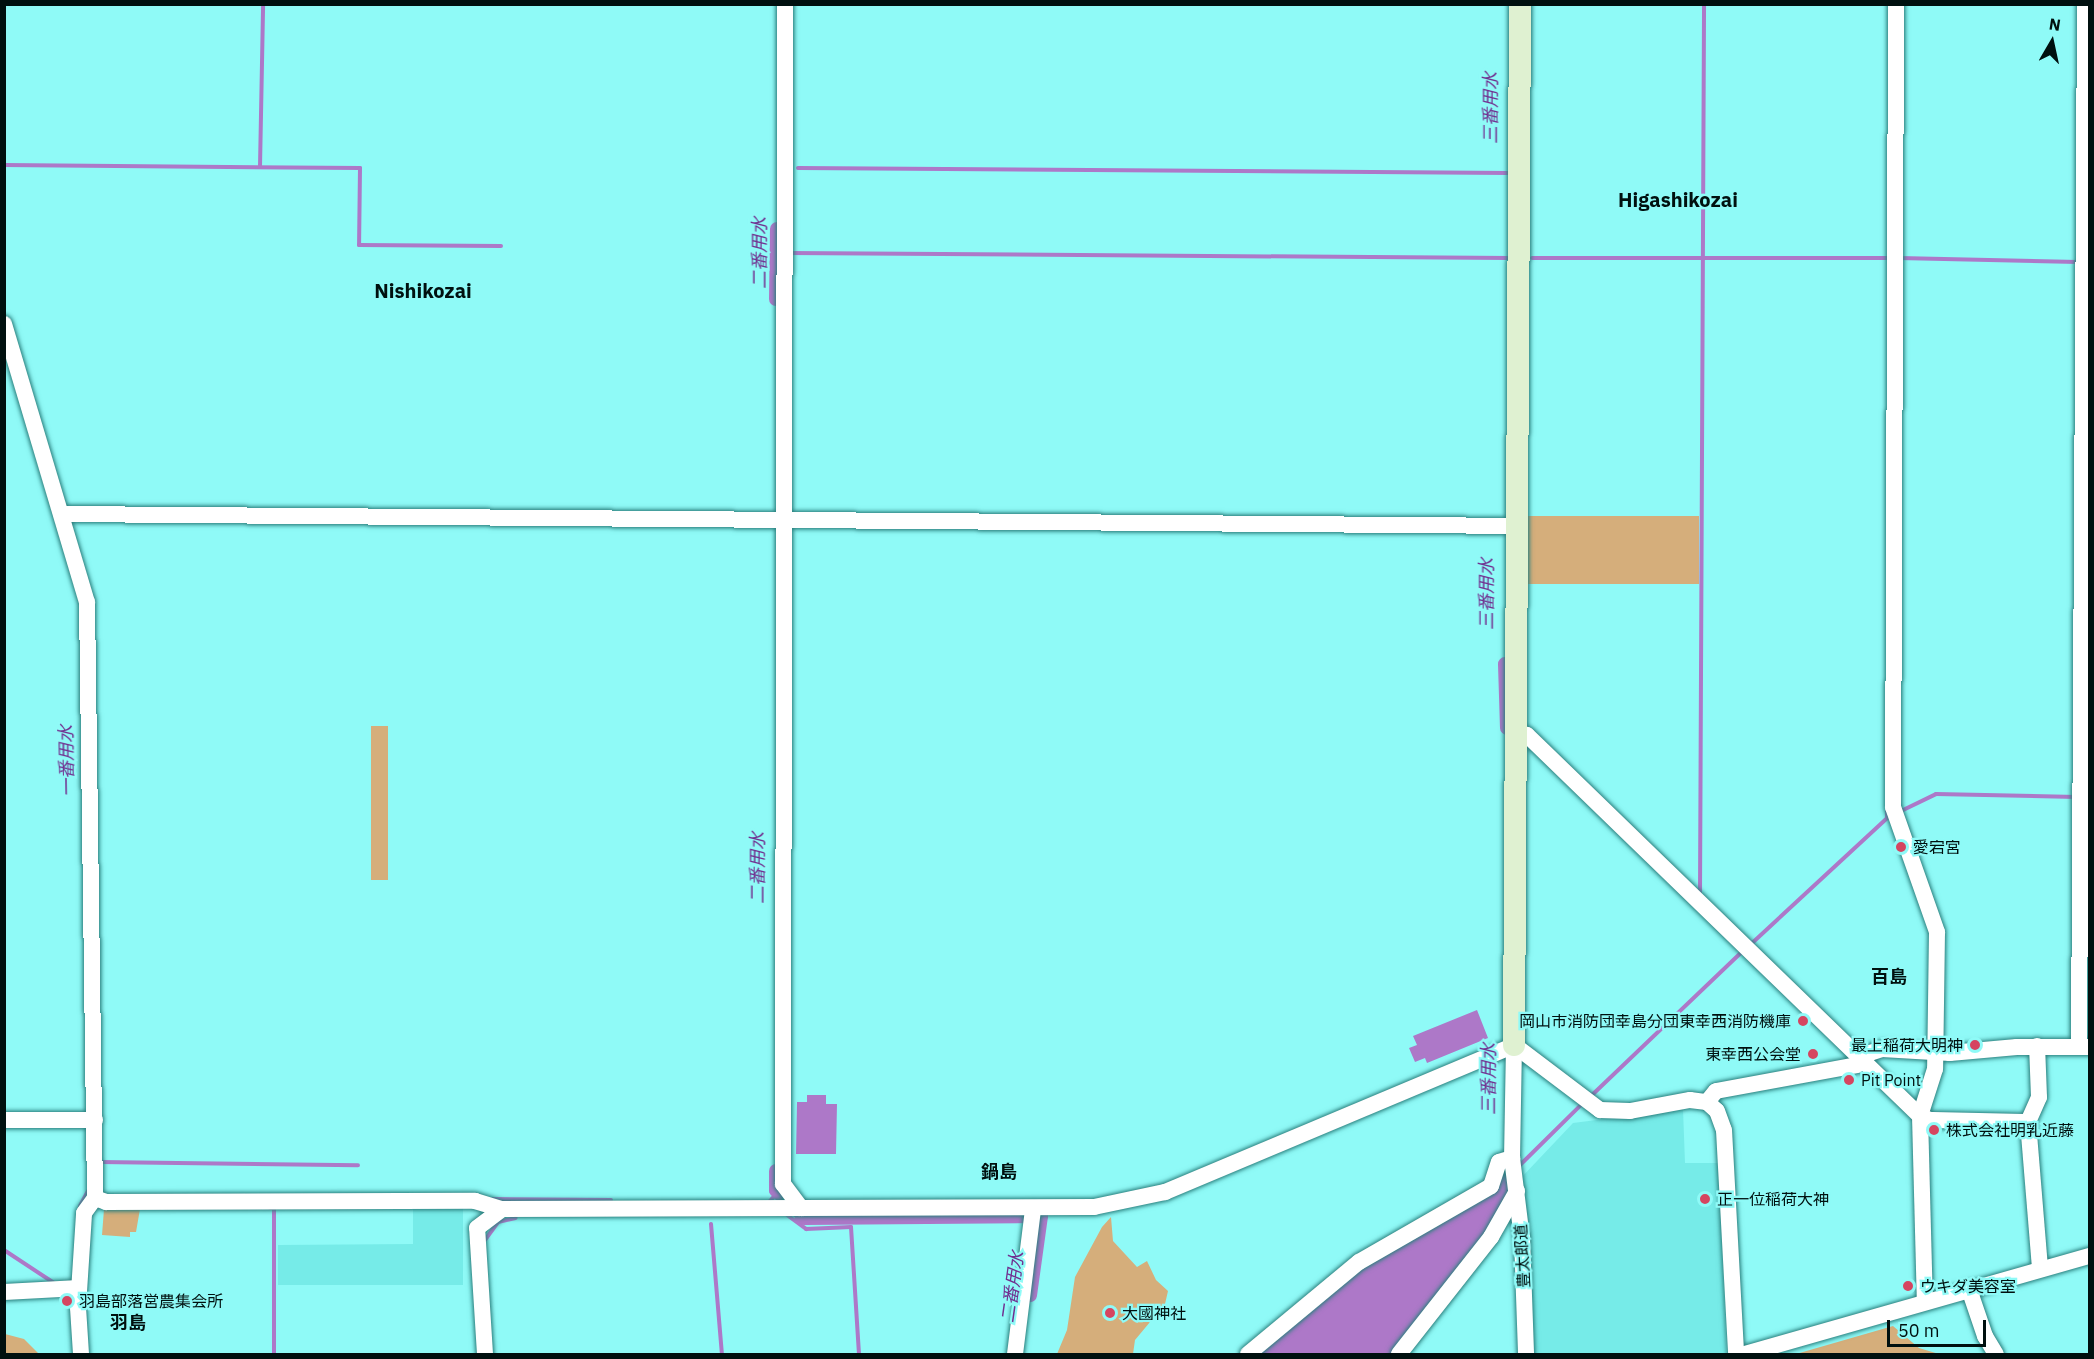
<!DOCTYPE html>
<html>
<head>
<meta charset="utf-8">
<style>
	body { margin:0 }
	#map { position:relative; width:2094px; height:1359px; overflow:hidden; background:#8ffaf7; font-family:"IBM Plex Sans","Noto Sans JP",sans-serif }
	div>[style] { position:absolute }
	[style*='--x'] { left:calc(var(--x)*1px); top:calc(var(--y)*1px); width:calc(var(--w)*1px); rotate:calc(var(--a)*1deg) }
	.built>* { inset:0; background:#76ebe8 }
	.green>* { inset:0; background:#d5ae7b; transform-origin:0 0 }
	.water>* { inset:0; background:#ad78c8 }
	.stream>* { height:4px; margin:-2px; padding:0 2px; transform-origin:2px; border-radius:2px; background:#ad78c8 }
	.canal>* { height:14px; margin:-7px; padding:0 7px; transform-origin:7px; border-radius:7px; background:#ad78c8 }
	.roads { filter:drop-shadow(0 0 2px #2a7f7d) drop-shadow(0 0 2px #2a7f7d) }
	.street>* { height:16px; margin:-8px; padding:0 8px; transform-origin:8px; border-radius:8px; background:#fff }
	.secondary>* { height:22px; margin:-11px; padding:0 11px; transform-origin:11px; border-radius:11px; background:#dff1d1 }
	.dots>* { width:16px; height:16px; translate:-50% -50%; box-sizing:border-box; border:3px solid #8ffaf7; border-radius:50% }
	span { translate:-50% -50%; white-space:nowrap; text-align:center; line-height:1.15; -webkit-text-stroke:4.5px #8ffaf7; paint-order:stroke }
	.poi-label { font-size:16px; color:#00100f }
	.left { translate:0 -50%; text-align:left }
	.right { translate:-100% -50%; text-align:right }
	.street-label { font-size:16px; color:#00100f }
	.water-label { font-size:18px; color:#712f8f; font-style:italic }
	.neighbourhood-label { font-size:18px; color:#00100f; font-weight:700 }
	.quarter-label { font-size:20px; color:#00100f; font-weight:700 }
	.frame { position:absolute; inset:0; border:6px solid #00100f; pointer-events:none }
	.north { position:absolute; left:2022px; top:12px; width:60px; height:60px; -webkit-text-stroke:4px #8ffaf7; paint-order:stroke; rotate:9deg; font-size:16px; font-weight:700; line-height:24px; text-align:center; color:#00100f }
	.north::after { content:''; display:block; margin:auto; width:21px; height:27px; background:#00100f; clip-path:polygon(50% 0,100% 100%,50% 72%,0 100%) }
	.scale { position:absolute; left:1887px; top:1320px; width:99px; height:27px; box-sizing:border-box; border:3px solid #00100f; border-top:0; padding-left:8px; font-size:18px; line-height:21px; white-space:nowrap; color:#00100f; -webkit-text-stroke:4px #8ffaf7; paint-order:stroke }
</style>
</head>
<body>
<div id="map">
	<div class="built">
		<div style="clip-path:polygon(1683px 1109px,1685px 1163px,1719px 1163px,1726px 1354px,1530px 1354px,1519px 1180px,1573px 1123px)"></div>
		<div style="clip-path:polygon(463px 1206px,463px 1285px,278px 1285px,278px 1245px,413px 1244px,413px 1207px)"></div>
	</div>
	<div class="green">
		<div style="left:1524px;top:516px;width:175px;height:68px"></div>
		<div style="left:371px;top:726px;width:17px;height:154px"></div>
		<div style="clip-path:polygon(104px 1209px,140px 1209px,136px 1232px,130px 1232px,130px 1237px,102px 1235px)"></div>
		<div style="clip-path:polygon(1111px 1217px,1113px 1241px,1137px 1267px,1147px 1261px,1156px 1280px,1168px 1291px,1165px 1304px,1135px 1340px,1133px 1354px,1057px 1354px,1067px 1330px,1075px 1277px,1102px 1227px)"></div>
		<div style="clip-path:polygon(1893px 1326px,1919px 1348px,1939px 1354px,1796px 1354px)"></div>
		<div style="clip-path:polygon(5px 1334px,24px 1339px,39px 1354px,5px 1354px)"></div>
	</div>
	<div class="water">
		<div style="clip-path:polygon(1477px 1010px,1488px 1038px,1427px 1063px,1425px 1058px,1415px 1062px,1409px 1048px,1417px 1045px,1413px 1036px)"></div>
		<div style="clip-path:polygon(807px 1095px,826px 1095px,826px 1104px,837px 1104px,836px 1154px,796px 1154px,797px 1102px,807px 1102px)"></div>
		<div style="clip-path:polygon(1509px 1164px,1513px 1185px,1487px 1234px,1392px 1354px,1258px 1354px,1360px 1269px,1495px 1188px,1503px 1167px)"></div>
	</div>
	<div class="stream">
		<div style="--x:4;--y:165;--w:356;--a:0.5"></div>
		<div style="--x:360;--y:168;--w:77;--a:90.7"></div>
		<div style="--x:359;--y:245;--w:142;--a:0.4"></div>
		<div style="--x:260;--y:167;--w:163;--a:-88.9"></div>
		<div style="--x:798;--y:168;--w:711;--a:0.4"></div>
		<div style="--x:788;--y:253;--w:722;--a:0.4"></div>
		<div style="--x:1532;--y:258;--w:360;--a:0"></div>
		<div style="--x:1899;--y:258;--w:179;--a:1.3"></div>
		<div style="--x:1899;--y:812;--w:41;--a:-25.9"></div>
		<div style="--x:1936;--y:794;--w:141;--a:1.2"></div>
		<div style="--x:1887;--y:818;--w:9;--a:-90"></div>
		<div style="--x:1700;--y:895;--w:891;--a:-89.74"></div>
		<div style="--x:1750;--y:945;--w:187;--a:-42.8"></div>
		<div style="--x:1591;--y:1096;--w:211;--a:-43.7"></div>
		<div style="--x:99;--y:1162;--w:259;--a:0.7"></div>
		<div style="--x:1518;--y:1167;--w:91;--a:-44.6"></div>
		<div style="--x:493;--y:1199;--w:118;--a:0.5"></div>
		<div style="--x:769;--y:1202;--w:13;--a:-48"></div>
		<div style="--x:80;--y:1206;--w:17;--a:-62"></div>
		<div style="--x:270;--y:1208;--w:4;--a:0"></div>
		<div style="--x:274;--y:1208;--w:146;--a:90"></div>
		<div style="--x:787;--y:1215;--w:24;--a:36"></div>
		<div style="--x:806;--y:1229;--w:45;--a:-2.5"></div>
		<div style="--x:851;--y:1227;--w:127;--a:86.4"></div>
		<div style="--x:711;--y:1224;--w:130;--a:85.2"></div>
		<div style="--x:485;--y:1240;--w:22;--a:-54"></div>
		<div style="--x:498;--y:1222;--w:18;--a:-13"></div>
		<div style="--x:4;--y:1250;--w:60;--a:33.4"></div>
	</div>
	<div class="canal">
		<div style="--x:776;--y:299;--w:70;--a:-89.2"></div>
		<div style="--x:1505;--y:664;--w:64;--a:88.2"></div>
		<div style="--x:776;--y:1171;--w:19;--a:90"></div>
		<div style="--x:776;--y:1190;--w:7;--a:45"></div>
		<div style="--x:801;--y:1215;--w:5;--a:37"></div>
		<div style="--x:805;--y:1218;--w:236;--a:-0.5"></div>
		<div style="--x:1041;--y:1216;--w:80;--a:97.9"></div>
	</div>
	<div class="roads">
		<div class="street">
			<div style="--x:785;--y:4;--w:1180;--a:90.1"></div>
			<div style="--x:783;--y:1184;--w:30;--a:53"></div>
			<div style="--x:1896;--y:4;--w:803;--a:90.21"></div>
			<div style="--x:1893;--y:807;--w:133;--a:70.6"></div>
			<div style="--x:1937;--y:932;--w:137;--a:90.8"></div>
			<div style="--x:1935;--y:1069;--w:49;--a:107.7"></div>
			<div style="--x:1920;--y:1116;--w:11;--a:22"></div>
			<div style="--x:1930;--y:1120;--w:98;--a:1.2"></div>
			<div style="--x:2028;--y:1122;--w:147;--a:85.3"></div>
			<div style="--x:4;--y:324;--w:290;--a:73.4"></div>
			<div style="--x:87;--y:602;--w:596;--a:89.23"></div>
			<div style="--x:63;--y:514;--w:1456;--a:0.47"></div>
			<div style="--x:1517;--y:733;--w:10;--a:11"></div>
			<div style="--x:1527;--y:735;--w:547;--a:44.11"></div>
			<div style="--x:1920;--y:1116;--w:186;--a:88.5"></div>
			<div style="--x:1514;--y:1045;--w:108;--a:37.1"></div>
			<div style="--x:1600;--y:1110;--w:30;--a:2"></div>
			<div style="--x:1630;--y:1111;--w:61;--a:-10.4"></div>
			<div style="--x:1690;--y:1100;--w:17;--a:7"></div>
			<div style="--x:1707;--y:1102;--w:13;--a:42"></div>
			<div style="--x:1717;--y:1111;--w:20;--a:70"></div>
			<div style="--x:1724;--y:1130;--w:224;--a:86.9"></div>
			<div style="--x:1514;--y:1045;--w:113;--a:91"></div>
			<div style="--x:1512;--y:1158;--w:81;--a:82.9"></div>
			<div style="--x:1522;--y:1238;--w:116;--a:88"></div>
			<div style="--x:2079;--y:1046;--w:1042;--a:-89.67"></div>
			<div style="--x:1707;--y:1102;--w:14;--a:-51"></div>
			<div style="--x:1716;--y:1091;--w:143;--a:-10.4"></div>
			<div style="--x:1857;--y:1065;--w:18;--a:-43"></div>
			<div style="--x:1870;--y:1053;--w:13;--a:-18"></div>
			<div style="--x:1882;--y:1049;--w:68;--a:3.4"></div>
			<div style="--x:1950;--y:1053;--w:67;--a:-5.1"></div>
			<div style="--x:2017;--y:1047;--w:72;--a:0"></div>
			<div style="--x:4;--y:1120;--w:91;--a:0"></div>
			<div style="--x:2028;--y:1122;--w:27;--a:-66"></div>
			<div style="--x:2039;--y:1097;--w:51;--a:-92.2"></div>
			<div style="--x:95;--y:1198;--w:12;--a:20"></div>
			<div style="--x:106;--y:1202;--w:369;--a:-0.2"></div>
			<div style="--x:475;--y:1201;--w:28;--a:17"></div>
			<div style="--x:502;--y:1209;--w:592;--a:-0.19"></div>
			<div style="--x:1094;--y:1207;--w:73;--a:-11.9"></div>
			<div style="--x:1165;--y:1192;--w:379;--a:-22.8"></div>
			<div style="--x:1969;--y:1289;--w:50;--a:71.2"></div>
			<div style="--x:1985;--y:1336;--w:21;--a:59"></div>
			<div style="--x:4;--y:1292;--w:75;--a:-3.1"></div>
			<div style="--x:81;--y:1354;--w:47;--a:-93.7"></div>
			<div style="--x:78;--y:1307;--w:94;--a:-86.3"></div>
			<div style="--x:84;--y:1213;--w:19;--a:-54"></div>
			<div style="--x:485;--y:1354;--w:126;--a:-93.6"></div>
			<div style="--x:477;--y:1228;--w:31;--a:-37"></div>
			<div style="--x:1015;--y:1354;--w:146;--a:-82.9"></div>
			<div style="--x:1248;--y:1354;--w:144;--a:-39.7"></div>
			<div style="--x:1359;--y:1262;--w:152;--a:-29.9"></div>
			<div style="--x:1491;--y:1186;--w:25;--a:-72"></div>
			<div style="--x:1499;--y:1162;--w:14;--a:-17"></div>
			<div style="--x:1399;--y:1354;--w:149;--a:-51.8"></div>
			<div style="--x:1491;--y:1237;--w:53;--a:-60.5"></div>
			<div style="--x:1745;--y:1354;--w:359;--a:-15.9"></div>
		</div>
		<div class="secondary">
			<div style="--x:1514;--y:1045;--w:1041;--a:-89.67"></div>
		</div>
	</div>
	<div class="dots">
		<div style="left:1901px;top:847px;background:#d54560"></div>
		<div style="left:1803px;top:1021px;background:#d54560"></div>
		<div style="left:1975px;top:1045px;background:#d54560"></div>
		<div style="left:1813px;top:1054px;background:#d54560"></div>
		<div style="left:1849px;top:1080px;background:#d54560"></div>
		<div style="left:1934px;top:1130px;background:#d54560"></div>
		<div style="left:1705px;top:1199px;background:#d54560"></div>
		<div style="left:1908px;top:1286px;background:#d54560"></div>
		<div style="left:67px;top:1301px;background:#d54560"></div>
		<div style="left:1110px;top:1313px;background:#d54560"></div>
	</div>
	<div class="poi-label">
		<span class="left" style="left:1913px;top:847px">愛宕宮</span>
		<span class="right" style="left:1791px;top:1021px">岡山市消防団幸島分団東幸西消防機庫</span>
		<span class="right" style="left:1963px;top:1045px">最上稲荷大明神</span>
		<span class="right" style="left:1801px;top:1054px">東幸西公会堂</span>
		<span class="left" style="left:1861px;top:1080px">Pit Point</span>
		<span class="left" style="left:1946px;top:1130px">株式会社明乳近藤</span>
		<span class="left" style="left:1717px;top:1199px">正一位稲荷大神</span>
		<span class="left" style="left:1920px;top:1286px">ウキダ美容室</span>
		<span class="left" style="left:79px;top:1301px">羽島部落営農集会所</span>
		<span class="left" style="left:1122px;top:1313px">大國神社</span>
	</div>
	<div class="street-label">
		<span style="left:1522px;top:1256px;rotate:-93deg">豊太郎道</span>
	</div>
	<div class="water-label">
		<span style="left:1491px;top:108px;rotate:-90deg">三番用水</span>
		<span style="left:760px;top:253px;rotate:-90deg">二番用水</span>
		<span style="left:1487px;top:594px;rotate:-90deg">三番用水</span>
		<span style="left:67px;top:761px;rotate:-91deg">一番用水</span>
		<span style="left:758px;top:868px;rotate:-90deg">二番用水</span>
		<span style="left:1489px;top:1079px;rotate:-90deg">三番用水</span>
		<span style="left:1013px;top:1287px;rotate:-82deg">二番用水</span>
	</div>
	<div class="neighbourhood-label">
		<span style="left:1889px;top:977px">百島</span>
		<span style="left:999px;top:1172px">鍋島</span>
		<span style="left:128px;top:1323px">羽島</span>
	</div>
	<div class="quarter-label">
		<span style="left:1678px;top:199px">Higashikozai</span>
		<span style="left:423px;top:290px">Nishikozai</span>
	</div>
	<div class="frame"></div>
	<div class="north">N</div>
	<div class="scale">50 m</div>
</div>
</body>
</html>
